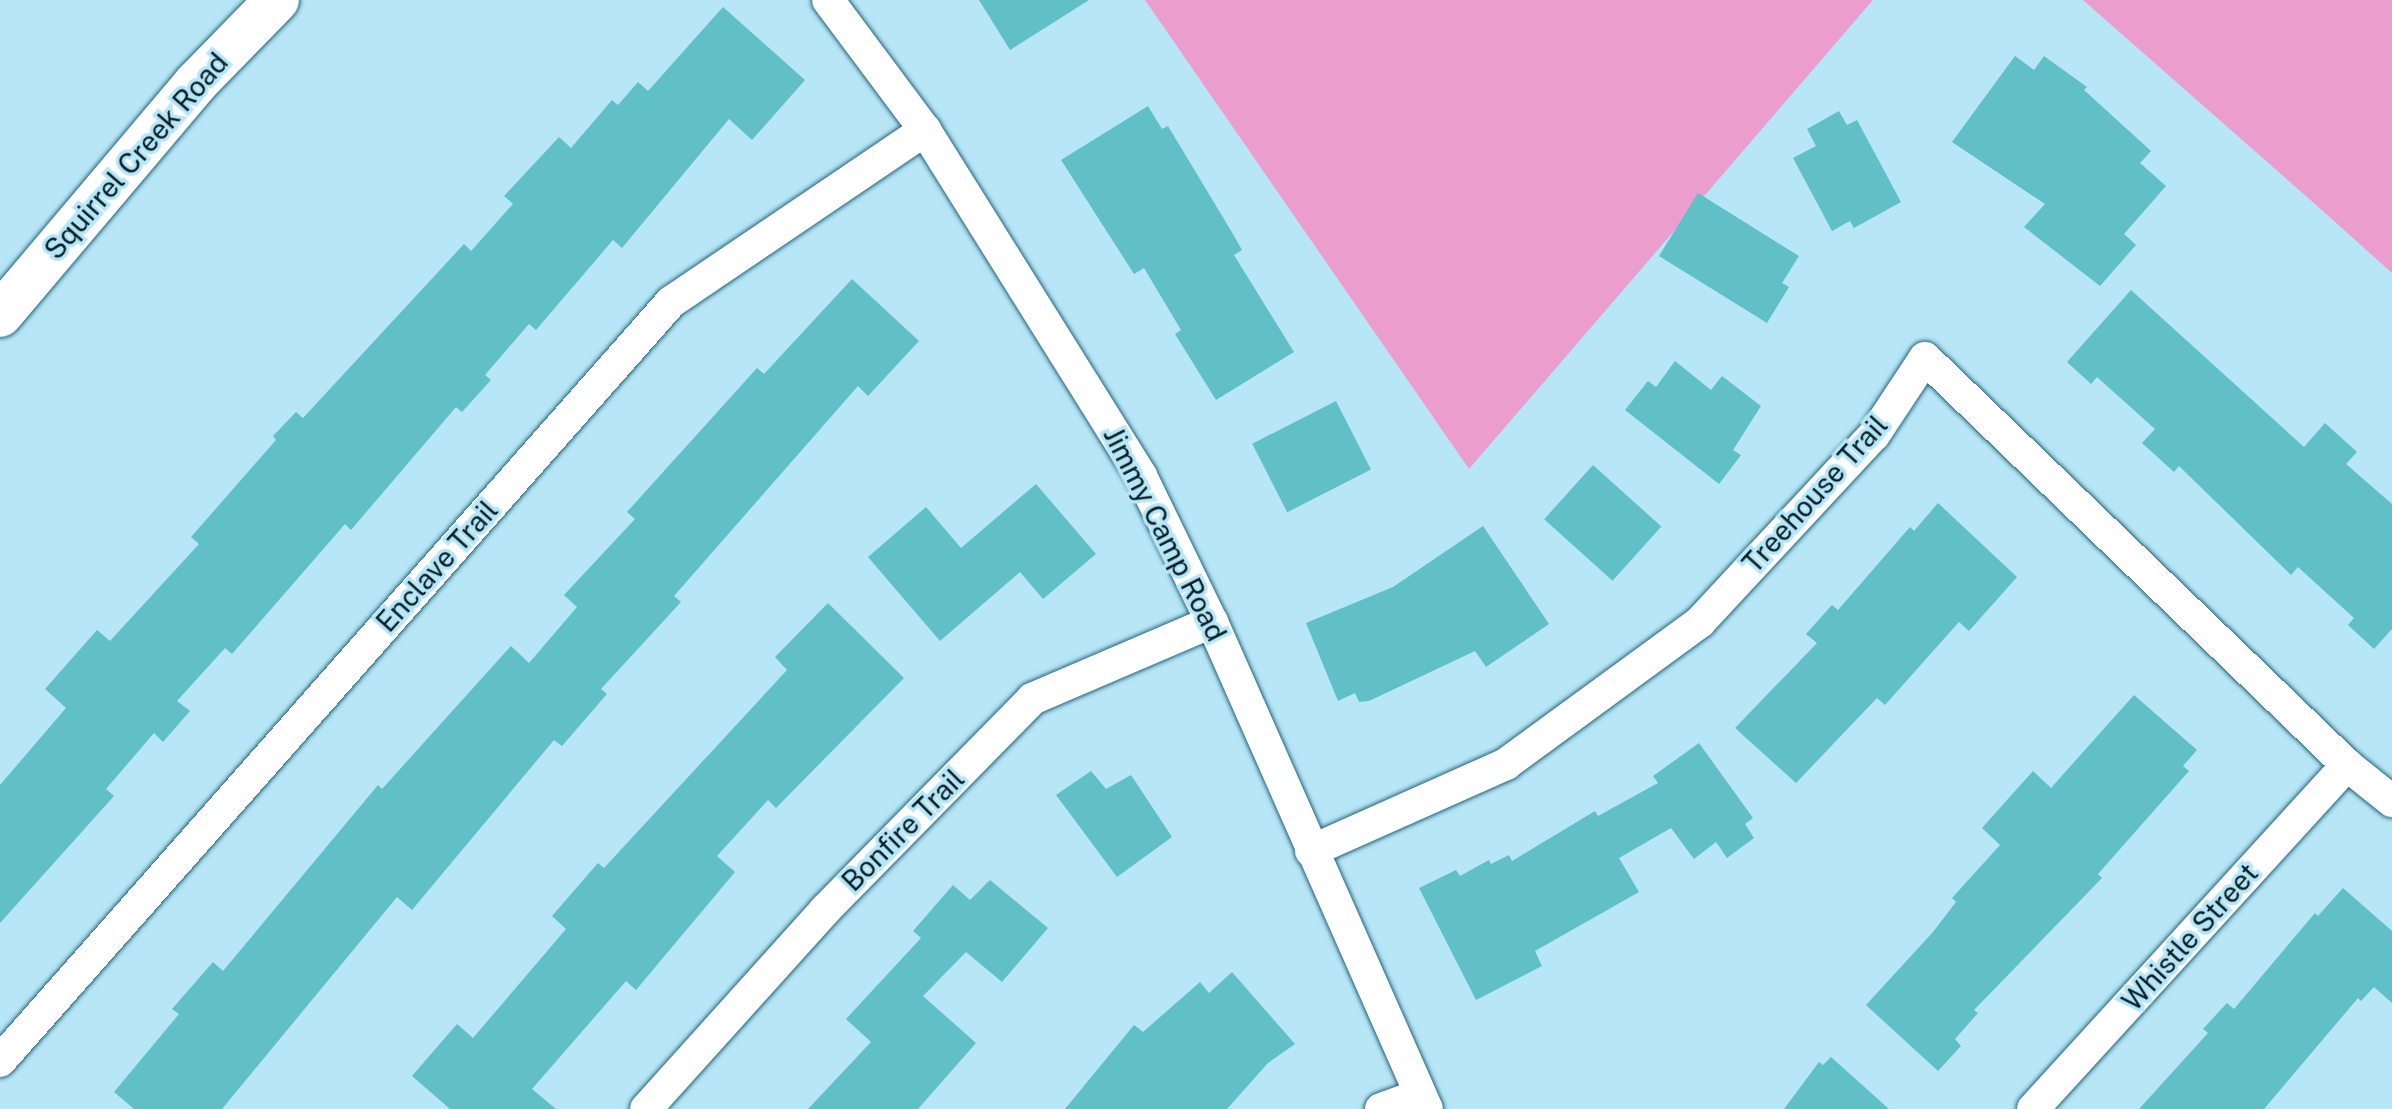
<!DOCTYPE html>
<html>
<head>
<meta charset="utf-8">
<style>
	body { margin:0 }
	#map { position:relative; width:2392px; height:1109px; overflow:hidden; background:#b7e6f7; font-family:"Public Sans",sans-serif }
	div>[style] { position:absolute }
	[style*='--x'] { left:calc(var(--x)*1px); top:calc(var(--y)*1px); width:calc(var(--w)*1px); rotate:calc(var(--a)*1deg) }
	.green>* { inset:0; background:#eb9ecd }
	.building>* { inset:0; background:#61bfc8; transform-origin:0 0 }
	.roads { filter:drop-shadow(0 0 2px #246479) drop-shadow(0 0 2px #246479) }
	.street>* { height:32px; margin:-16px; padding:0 16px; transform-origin:16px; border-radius:16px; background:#fff }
	.secondary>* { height:44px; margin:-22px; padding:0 22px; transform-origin:22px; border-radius:22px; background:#fff }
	span { translate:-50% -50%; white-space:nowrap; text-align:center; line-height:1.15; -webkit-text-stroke:7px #b7e6f7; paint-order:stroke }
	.street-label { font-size:28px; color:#041e26 }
</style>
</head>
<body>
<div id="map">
	<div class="green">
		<div style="clip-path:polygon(1145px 0,1873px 0,1469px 469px)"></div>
		<div style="clip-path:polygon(2083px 0,2392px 0,2392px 273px,2324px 212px)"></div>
	</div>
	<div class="building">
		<div style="clip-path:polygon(979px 0,1089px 0,1010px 50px)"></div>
		<div style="clip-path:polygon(723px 7px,805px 80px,752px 140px,729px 119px,622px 248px,613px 240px,536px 330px,529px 324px,485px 375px,491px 380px,462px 412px,456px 407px,351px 530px,345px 524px,232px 654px,225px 648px,177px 701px,190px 711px,163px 742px,154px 733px,106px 789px,114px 796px,0 923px,0 785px,66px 708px,45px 689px,97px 630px,110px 641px,199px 544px,191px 537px,276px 440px,273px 436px,296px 412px,303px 418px,464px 244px,471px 251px,513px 204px,504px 196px,559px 137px,571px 148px,612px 100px,618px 105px,638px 82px,648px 91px)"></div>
		<div style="clip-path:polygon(2015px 56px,2034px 70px,2044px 56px,2087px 87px,2084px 90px,2151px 151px,2140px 163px,2166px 186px,2124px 234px,2136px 245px,2100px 286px,2024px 227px,2045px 204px,1952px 142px)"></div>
		<div style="clip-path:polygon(1148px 106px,1162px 129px,1168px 126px,1233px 234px,1242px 250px,1234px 255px,1294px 352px,1216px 400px,1175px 334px,1181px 330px,1144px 268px,1134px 274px,1061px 160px)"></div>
		<div style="clip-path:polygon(1839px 111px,1847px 125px,1857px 120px,1901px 202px,1854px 228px,1850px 221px,1832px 231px,1793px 158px,1816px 146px,1807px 129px)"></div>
		<div style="clip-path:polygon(1698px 193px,1799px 256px,1782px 283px,1789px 287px,1767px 323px,1659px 256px)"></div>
		<div style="clip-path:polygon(852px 279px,919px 341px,868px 396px,858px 386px,674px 596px,681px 602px,601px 689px,607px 694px,562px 746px,554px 740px,412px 910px,397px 897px,222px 1109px,134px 1109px,114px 1092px,179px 1014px,172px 1009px,213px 962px,223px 971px,378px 785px,382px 789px,511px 646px,529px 663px,577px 607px,564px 595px,635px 519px,627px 512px,757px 368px,764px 374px)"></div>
		<div style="clip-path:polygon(2131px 290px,2304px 447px,2325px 423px,2357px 452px,2346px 464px,2392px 504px,2392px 629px,2374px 649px,2348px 625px,2354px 618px,2298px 567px,2291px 575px,2179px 466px,2174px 472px,2142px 443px,2155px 429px,2097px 377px,2091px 384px,2067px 362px)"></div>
		<div style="clip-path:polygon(1675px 361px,1711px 390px,1722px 376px,1761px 406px,1733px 450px,1741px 455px,1719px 484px,1625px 410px,1648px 381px,1656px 387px)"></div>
		<div style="left:1336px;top:401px;width:77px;height:94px;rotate:63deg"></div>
		<div style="left:1593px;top:465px;width:92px;height:73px;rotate:42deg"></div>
		<div style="clip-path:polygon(1036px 484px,1096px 554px,1043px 599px,1020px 572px,940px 641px,868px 557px,926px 507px,961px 548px)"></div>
		<div style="clip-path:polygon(1938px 503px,2017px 577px,1969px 631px,1959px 622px,1885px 705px,1877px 698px,1796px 783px,1735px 728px,1817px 643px,1806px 634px,1832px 605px,1838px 610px,1910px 527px,1914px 531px)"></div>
		<div style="clip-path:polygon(1483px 526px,1549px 624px,1486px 667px,1475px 651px,1369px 701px,1359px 702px,1355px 693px,1338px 701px,1306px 623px,1393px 587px)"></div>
		<div style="clip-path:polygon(828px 603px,904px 678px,776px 808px,768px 800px,717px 856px,735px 872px,636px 990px,626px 981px,532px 1089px,556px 1109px,450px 1109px,412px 1076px,457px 1024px,473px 1038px,566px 929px,552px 916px,598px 863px,604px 868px,787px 670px,775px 657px)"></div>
		<div style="clip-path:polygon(2134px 695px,2197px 750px,2183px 766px,2189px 771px,2098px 874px,2102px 878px,1974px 1010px,1978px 1013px,1955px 1039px,1961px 1046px,1938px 1071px,1866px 1005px,1933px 932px,1956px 902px,1952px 898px,2000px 845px,1982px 828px,2033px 771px,2051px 788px)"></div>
		<div style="clip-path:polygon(1699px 743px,1753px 818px,1745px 824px,1754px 838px,1727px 858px,1716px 842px,1694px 859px,1671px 828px,1619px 858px,1639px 892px,1535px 951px,1542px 966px,1476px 1000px,1419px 888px,1456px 870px,1460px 876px,1489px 860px,1491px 864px,1509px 855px,1512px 861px,1595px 811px,1598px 816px,1658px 783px,1653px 776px)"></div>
		<div style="clip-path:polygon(1091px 771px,1106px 789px,1131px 775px,1172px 837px,1117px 877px,1056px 795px)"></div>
		<div style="clip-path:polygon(990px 880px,1048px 928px,1002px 982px,966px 952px,923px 996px,976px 1043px,918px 1109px,808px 1109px,871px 1042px,846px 1019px,921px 938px,913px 931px,953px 885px,970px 900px)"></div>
		<div style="clip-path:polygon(2343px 888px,2392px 931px,2392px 1003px,2374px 987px,2361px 1001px,2358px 998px,2264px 1109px,2139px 1109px,2208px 1033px,2203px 1029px,2227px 1003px,2234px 1009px,2315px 913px,2318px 916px)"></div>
		<div style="clip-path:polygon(1232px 972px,1295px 1044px,1268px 1063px,1227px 1109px,1065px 1109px,1134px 1025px,1143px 1032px,1200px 982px,1209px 993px)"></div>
		<div style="clip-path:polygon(1831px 1057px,1889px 1109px,1784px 1109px,1819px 1062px,1823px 1065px)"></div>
	</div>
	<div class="roads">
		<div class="street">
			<div style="--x:828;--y:0;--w:162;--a:53.3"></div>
			<div style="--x:925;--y:130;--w:408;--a:58"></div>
			<div style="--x:1141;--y:476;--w:162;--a:64.1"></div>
			<div style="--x:1212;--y:622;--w:532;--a:66.18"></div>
			<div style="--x:1311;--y:851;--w:214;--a:-24"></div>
			<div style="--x:1506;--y:764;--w:240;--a:-36.2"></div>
			<div style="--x:1700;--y:622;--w:255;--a:-47.1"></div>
			<div style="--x:1874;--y:435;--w:92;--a:-56.5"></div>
			<div style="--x:1925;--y:358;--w:586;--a:43.96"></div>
			<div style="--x:2347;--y:765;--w:58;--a:38.7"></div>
			<div style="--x:0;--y:1061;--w:1013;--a:-48.52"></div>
			<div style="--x:671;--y:302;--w:307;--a:-34.1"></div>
			<div style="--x:646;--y:1109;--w:268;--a:-48"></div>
			<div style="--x:825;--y:910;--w:296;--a:-45.5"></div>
			<div style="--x:1032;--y:699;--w:196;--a:-23.2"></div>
			<div style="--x:1381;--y:1109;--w:38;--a:-20"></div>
			<div style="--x:2033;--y:1109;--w:466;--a:-47.6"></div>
		</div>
		<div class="secondary">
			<div style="--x:0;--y:315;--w:304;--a:-49.8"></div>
			<div style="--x:196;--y:83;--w:116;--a:-45.7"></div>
		</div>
	</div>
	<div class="street-label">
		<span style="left:136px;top:156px;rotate:-49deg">Squirrel Creek Road</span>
		<span style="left:1815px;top:494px;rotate:-48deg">Treehouse Trail</span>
		<span style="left:1165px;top:534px;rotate:63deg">Jimmy Camp Road</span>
		<span style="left:437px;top:566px;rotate:-48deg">Enclave Trail</span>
		<span style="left:903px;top:830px;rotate:-45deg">Bonfire Trail</span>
		<span style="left:2190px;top:937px;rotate:-48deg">Whistle Street</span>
	</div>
</div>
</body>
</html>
